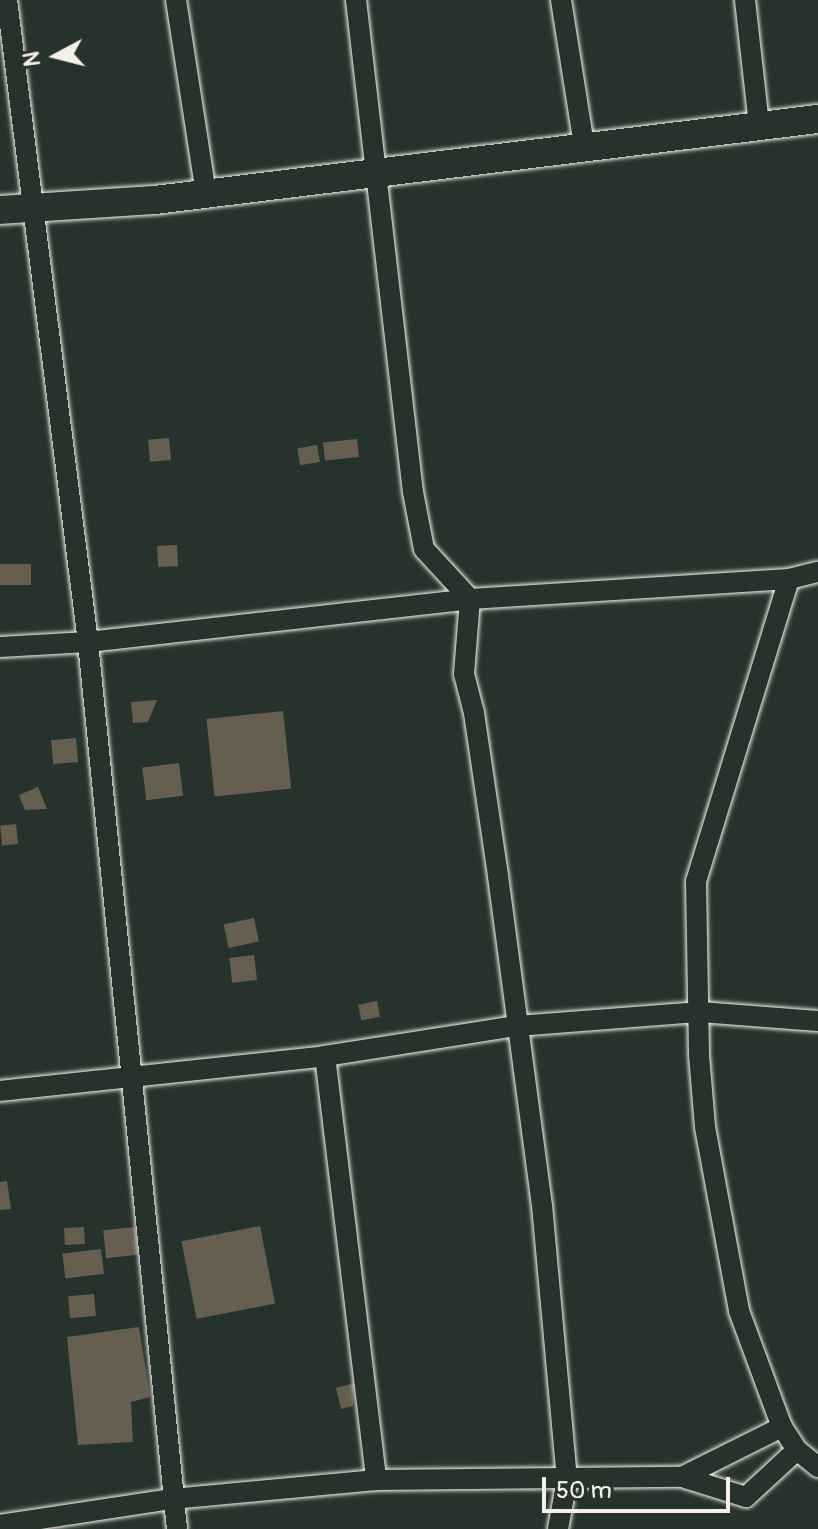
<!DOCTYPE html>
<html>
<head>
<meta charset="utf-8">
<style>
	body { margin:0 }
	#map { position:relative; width:818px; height:1529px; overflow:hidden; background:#26332d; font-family:Pangolin,sans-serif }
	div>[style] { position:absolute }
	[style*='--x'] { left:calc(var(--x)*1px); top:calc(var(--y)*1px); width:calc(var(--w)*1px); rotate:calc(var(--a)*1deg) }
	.building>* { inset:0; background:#665f4f; transform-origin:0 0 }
	.roads { filter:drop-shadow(0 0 2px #f4f1e8) drop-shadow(0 0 2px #f4f1e8) }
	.street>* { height:20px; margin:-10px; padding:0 10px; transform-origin:10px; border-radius:10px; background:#26332d }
	.secondary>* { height:28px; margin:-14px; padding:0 14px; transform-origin:14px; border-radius:14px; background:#26332d }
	span { translate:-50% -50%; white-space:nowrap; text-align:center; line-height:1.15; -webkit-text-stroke:6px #26332d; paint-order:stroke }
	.north { position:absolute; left:16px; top:16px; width:80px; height:80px; -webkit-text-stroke:6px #26332d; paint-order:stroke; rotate:263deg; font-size:22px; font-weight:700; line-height:32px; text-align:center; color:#f4f1e8 }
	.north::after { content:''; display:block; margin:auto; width:28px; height:36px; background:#f4f1e8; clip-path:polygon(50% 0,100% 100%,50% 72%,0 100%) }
	.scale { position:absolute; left:542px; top:1477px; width:188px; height:36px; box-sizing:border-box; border:4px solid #f4f1e8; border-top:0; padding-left:10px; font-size:24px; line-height:28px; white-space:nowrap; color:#f4f1e8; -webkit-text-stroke:6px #26332d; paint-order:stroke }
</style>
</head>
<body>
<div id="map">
	<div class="building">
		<div style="left:169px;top:438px;width:22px;height:21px;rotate:85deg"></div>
		<div style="left:357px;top:439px;width:18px;height:34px;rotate:84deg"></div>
		<div style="left:317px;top:445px;width:17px;height:20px;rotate:80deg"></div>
		<div style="left:177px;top:545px;width:21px;height:20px;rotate:87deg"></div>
		<div style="left:0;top:564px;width:31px;height:21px"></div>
		<div style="clip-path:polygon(157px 700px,148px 722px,133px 723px,131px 702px)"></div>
		<div style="left:283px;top:711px;width:78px;height:77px;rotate:84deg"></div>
		<div style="left:76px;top:738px;width:24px;height:25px;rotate:85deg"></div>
		<div style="left:179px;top:763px;width:33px;height:37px;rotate:83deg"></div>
		<div style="clip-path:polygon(38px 787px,47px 809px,25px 810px,19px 795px)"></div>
		<div style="left:16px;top:824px;width:20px;height:16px;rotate:84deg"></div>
		<div style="left:254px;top:918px;width:24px;height:31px;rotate:78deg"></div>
		<div style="left:254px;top:955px;width:25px;height:25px;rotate:83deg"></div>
		<div style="left:377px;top:1001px;width:16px;height:19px;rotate:79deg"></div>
		<div style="clip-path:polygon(7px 1181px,11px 1209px,0 1210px,0 1182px)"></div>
		<div style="left:260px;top:1226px;width:79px;height:80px;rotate:79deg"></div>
		<div style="left:84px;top:1227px;width:17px;height:20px;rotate:87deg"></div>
		<div style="left:135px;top:1227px;width:28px;height:32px;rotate:84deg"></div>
		<div style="left:101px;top:1249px;width:25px;height:39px;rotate:83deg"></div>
		<div style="left:94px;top:1294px;width:22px;height:26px;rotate:85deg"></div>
		<div style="clip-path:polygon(139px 1327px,150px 1397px,131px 1402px,133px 1442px,78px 1445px,67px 1337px)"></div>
		<div style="clip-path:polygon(354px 1383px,353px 1406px,341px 1409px,336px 1388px)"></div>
	</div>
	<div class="roads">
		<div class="street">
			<div style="--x:7;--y:0;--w:647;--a:82.81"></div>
			<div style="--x:88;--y:642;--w:891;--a:84.27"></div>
			<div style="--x:176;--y:0;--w:196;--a:81.2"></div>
			<div style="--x:356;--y:0;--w:495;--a:83.4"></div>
			<div style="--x:413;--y:492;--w:58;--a:79.1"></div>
			<div style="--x:424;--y:549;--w:68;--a:47.4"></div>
			<div style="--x:470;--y:599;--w:75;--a:94.6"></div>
			<div style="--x:464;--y:674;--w:40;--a:75.6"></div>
			<div style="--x:474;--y:713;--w:165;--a:81.6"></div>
			<div style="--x:498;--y:876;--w:332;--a:82.4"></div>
			<div style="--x:542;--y:1205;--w:276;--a:84.8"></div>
			<div style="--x:567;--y:1480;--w:50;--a:100.4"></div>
			<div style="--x:561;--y:0;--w:147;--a:81"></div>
			<div style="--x:745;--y:0;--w:125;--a:83.6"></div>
			<div style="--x:789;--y:579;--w:316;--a:107.1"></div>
			<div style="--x:696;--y:881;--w:174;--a:89"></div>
			<div style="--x:699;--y:1055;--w:72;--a:85.2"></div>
			<div style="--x:705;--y:1127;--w:187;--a:79.5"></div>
			<div style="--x:739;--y:1311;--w:124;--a:69.7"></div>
			<div style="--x:782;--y:1427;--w:27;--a:57"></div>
			<div style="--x:797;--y:1450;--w:27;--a:39"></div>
			<div style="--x:0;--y:647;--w:88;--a:-3.3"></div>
			<div style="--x:88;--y:642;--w:384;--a:-6.4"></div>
			<div style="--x:470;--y:599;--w:320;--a:-3.6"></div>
			<div style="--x:789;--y:579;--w:30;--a:-14"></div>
			<div style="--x:325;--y:1056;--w:427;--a:83.1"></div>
			<div style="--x:0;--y:1091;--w:327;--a:-6.1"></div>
			<div style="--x:325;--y:1056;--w:194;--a:-8.9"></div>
			<div style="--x:517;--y:1026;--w:184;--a:-4.4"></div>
			<div style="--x:700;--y:1012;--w:118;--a:4.4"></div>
			<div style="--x:682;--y:1477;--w:112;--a:-26.6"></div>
			<div style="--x:0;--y:1525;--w:174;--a:-8.6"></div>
			<div style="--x:172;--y:1499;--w:205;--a:-5.3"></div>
			<div style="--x:376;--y:1480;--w:306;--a:-0.6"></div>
			<div style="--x:682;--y:1477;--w:67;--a:17.4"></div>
			<div style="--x:746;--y:1497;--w:69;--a:-42.7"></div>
		</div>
		<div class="secondary">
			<div style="--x:0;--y:210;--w:155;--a:-3.7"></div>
			<div style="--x:155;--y:200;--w:668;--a:-6.97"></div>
		</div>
	</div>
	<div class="north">N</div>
	<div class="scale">50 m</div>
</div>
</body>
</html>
